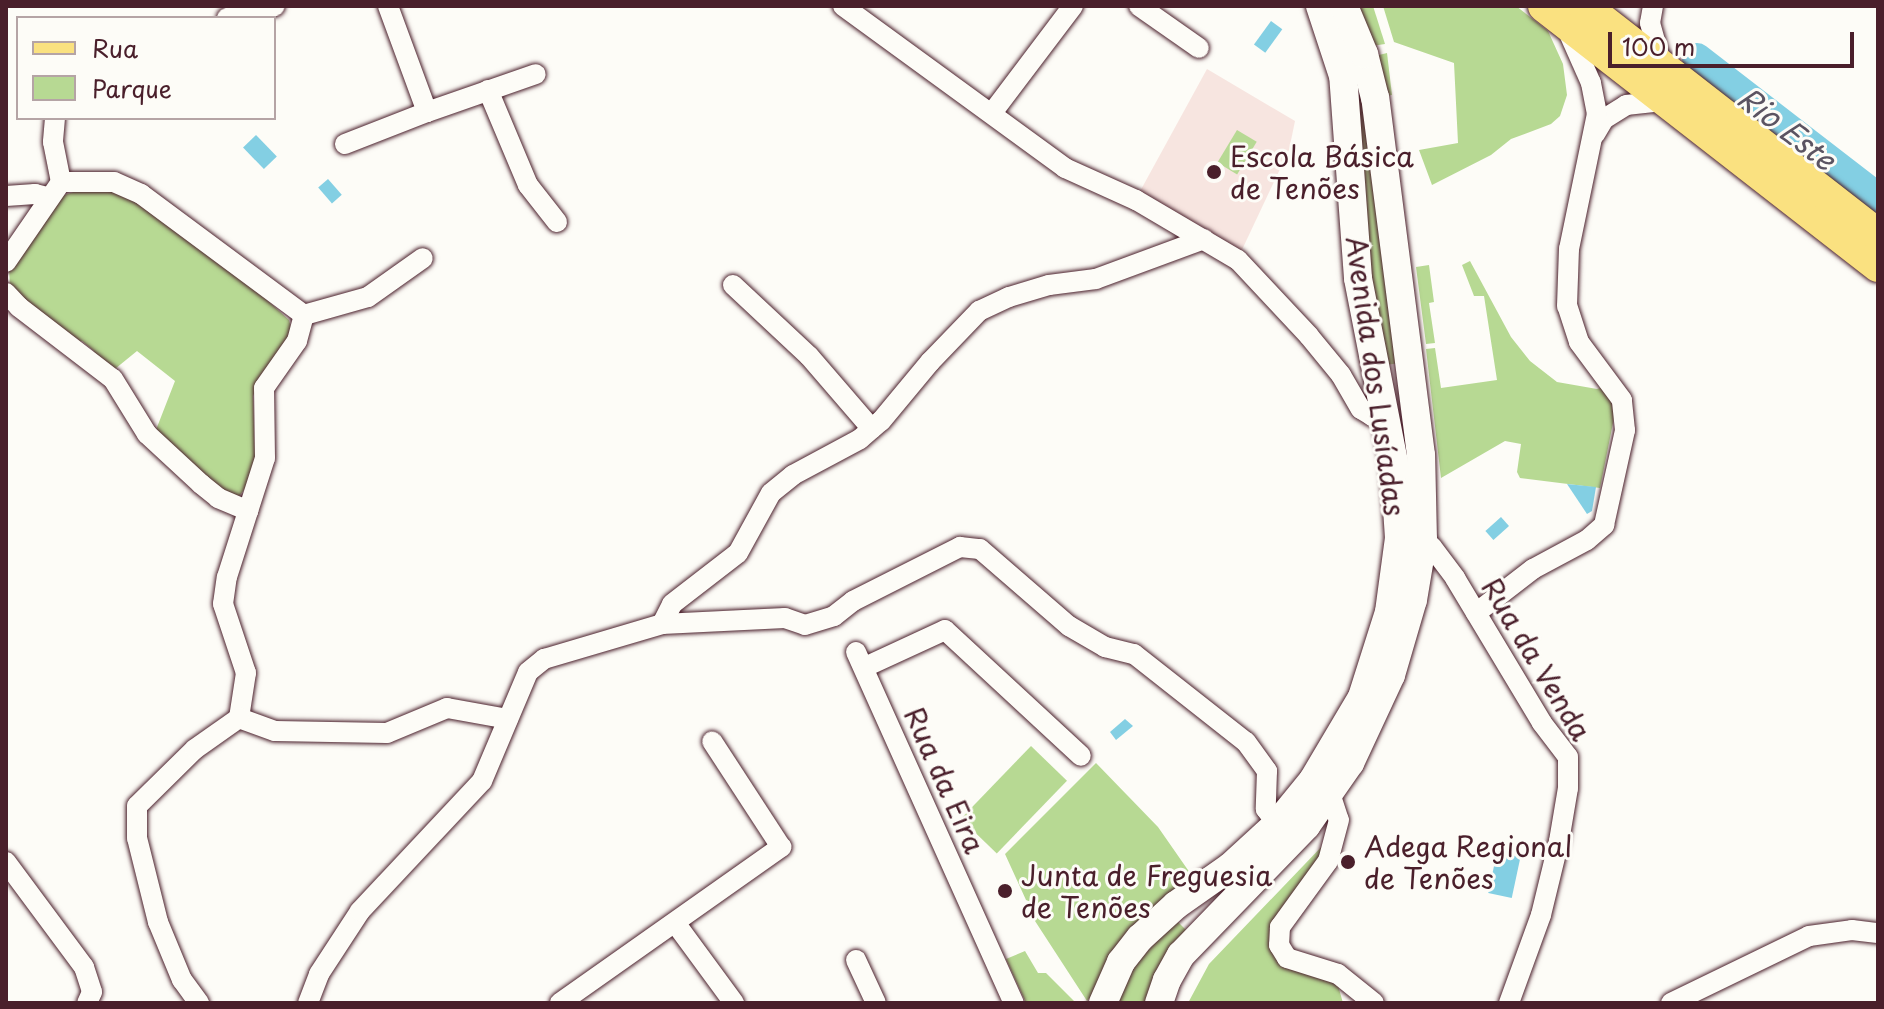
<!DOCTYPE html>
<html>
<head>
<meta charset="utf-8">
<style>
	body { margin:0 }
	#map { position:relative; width:1884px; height:1009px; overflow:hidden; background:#fdfcf7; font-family:"Playpen Sans",sans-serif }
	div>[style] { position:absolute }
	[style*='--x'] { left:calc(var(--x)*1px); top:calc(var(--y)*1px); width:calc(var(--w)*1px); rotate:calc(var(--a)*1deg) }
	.built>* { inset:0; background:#f7e5e0 }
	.green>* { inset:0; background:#b7d993; transform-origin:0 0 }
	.water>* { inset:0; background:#83cfe3; transform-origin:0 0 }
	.river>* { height:30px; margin:-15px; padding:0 15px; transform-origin:15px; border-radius:15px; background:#83cfe3 }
	.roads { filter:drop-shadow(0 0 2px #4a1f2b) drop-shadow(0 0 2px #4a1f2b) }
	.street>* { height:20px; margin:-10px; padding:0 10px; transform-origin:10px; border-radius:10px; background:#fdfcf7 }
	.secondary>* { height:28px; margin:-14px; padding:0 14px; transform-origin:14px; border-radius:14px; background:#fdfcf7 }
	.primary>* { height:32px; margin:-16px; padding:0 16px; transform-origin:16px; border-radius:16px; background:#fae180 }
	.dots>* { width:22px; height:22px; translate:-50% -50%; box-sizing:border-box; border:4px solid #fdfcf7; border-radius:50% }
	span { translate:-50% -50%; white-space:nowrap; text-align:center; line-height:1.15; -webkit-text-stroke:6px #fdfcf7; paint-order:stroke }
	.poi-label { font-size:28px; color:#4a1f2b }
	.left { translate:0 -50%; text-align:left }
	.street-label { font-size:28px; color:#4a1f2b }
	.water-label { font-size:30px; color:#5b5462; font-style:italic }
	.frame { position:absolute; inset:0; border:8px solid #4a1f2b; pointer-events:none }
	.legend { position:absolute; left:16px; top:16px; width:260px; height:104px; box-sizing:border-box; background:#fdfcf7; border:2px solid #b5a4a5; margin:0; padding:10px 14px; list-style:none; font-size:24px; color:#4a1f2b }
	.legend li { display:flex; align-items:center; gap:16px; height:40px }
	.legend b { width:40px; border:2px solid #b5a4a5 }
	.scale { position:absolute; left:1608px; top:32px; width:246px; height:36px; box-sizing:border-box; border:4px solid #4a1f2b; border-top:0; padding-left:10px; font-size:24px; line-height:28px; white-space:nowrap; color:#4a1f2b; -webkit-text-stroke:6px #fdfcf7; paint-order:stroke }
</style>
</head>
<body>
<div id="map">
	<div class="built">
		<div style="clip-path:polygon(1207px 69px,1295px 121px,1289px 150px,1240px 254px,1138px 195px)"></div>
	</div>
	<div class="green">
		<div style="clip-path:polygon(1334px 6px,1359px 67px,1401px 363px,1385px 365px,1369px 288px)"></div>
		<div style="clip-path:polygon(1357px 6px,1373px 6px,1385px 44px,1372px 46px)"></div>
		<div style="clip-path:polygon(1383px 6px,1516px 6px,1548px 31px,1563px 64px,1567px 95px,1560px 116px,1551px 124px,1511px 139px,1491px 155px,1432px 185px,1419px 150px,1458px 143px,1454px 63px,1394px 42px)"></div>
		<div style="clip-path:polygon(1387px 53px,1392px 95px,1384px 96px,1375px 56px)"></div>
		<div style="left:1237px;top:130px;width:23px;height:38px;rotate:31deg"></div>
		<div style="clip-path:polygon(79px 190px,107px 190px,127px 196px,256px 290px,289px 320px,292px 331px,261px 377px,253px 396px,255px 456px,251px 481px,236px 500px,154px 435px,175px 381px,137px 351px,110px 373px,95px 361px,94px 351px,82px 341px,73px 343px,10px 285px,9px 268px,62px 196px)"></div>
		<div style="clip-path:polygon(1470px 261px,1511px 337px,1530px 361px,1557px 382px,1597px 389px,1606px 386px,1615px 413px,1600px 488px,1520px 478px,1517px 472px,1521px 444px,1505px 441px,1441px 478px,1426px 349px,1435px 348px,1441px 388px,1497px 380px,1484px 296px,1474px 296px,1462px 265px)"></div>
		<div style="clip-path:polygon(1429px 265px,1434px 302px,1429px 303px,1435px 343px,1426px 344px,1416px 267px)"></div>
		<div style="left:1031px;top:746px;width:50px;height:101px;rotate:44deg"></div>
		<div style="clip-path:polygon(1096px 763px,1158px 827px,1197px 883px,1087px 1001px,1035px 921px,1031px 902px,1026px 900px,1005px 854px)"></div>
		<div style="clip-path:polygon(1326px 842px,1321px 862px,1273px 948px,1285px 968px,1337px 982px,1343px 1003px,1188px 1003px,1209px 964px)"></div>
		<div style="clip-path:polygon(1176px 920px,1187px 931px,1152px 1003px,1113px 1003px,1131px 969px)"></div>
		<div style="clip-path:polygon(1025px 951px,1038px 973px,1046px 973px,1076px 1003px,1026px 1003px,1006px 959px)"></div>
	</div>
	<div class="water">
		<div style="left:1271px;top:21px;width:14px;height:29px;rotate:36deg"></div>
		<div style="left:256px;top:135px;width:30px;height:18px;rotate:46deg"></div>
		<div style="left:328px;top:179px;width:21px;height:13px;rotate:49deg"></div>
		<div style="clip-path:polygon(1567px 484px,1596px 487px,1592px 511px,1587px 514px)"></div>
		<div style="left:1501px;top:517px;width:12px;height:21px;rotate:48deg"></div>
		<div style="clip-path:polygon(1125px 719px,1133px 726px,1116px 740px,1110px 732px)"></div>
		<div style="left:1497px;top:852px;width:24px;height:42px;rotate:12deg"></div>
	</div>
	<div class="river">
		<div style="--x:1697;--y:58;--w:229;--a:37.7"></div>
	</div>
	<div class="roads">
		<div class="street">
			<div style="--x:388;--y:6;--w:113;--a:69.8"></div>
			<div style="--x:427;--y:112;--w:115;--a:-19.2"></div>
			<div style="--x:843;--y:6;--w:275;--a:36.1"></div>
			<div style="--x:1065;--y:168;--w:78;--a:24.3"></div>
			<div style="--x:1136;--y:200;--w:118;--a:30.5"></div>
			<div style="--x:1238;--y:260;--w:104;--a:46.9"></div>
			<div style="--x:1309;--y:336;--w:50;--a:50.6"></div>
			<div style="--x:1341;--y:375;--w:39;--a:60"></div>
			<div style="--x:1361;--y:409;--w:13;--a:32"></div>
			<div style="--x:1372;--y:416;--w:15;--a:4"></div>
			<div style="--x:1139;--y:6;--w:73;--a:35"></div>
			<div style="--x:1653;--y:6;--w:17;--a:100"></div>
			<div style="--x:1650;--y:23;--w:45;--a:74.4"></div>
			<div style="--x:227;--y:18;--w:49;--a:-14"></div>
			<div style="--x:488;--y:90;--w:103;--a:67.2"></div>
			<div style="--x:528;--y:185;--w:47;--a:51.9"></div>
			<div style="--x:992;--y:113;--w:134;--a:-52.9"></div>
			<div style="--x:55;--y:118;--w:24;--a:95"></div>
			<div style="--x:53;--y:142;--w:41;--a:78.7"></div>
			<div style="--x:1595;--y:134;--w:17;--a:-59"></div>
			<div style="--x:1604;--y:119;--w:26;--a:-32"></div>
			<div style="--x:1626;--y:105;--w:39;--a:-6"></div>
			<div style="--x:345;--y:144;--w:88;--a:-21.3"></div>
			<div style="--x:61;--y:182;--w:53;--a:0"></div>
			<div style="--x:114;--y:182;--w:30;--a:24"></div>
			<div style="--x:141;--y:194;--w:203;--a:36.6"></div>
			<div style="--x:304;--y:315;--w:66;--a:-15.7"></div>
			<div style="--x:368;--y:297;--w:67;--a:-35.3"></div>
			<div style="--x:6;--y:196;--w:29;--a:-4"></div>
			<div style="--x:35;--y:194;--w:12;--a:14"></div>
			<div style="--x:6;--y:262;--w:97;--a:-55.5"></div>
			<div style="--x:733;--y:285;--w:104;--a:43.1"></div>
			<div style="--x:809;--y:356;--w:96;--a:49.2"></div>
			<div style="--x:6;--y:293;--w:19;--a:47"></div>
			<div style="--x:19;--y:307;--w:118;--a:37.5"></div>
			<div style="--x:113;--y:379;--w:65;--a:58.3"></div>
			<div style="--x:147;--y:434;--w:74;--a:42.8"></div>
			<div style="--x:201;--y:484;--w:22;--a:39"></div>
			<div style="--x:218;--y:498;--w:33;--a:23"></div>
			<div style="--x:1423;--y:540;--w:11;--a:38"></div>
			<div style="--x:1432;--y:547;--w:39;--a:53"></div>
			<div style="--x:1455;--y:578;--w:169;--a:59"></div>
			<div style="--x:1542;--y:723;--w:43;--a:52.6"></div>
			<div style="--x:1568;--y:757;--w:31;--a:90"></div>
			<div style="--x:1568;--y:788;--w:54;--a:99.6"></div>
			<div style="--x:1559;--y:841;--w:76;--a:103.7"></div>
			<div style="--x:1541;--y:915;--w:94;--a:110"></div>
			<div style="--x:1476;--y:613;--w:72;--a:-37.7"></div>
			<div style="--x:1533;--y:569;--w:61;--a:-28.2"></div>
			<div style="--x:1587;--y:540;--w:23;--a:-41"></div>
			<div style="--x:1604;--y:525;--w:97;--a:-77.5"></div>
			<div style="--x:1625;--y:430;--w:30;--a:-96"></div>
			<div style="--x:1622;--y:400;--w:72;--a:-126.6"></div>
			<div style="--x:1579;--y:342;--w:38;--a:-108"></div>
			<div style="--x:1567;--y:306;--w:57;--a:-88"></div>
			<div style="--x:1569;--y:249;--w:138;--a:-78.3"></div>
			<div style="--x:1597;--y:114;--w:32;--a:-101"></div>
			<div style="--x:1591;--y:83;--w:57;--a:-113.9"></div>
			<div style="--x:662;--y:624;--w:22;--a:-63"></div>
			<div style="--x:672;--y:604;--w:83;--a:-37.7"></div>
			<div style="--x:738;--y:553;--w:68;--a:-61.2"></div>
			<div style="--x:771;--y:493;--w:28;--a:-39"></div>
			<div style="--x:793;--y:475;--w:76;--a:-28.2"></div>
			<div style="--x:860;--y:439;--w:28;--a:-41"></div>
			<div style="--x:881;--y:421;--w:77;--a:-50.3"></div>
			<div style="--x:930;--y:362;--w:71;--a:-46.1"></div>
			<div style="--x:979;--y:311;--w:33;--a:-25"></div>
			<div style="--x:1009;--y:297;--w:42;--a:-16.7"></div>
			<div style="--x:1049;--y:285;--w:47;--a:-7.3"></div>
			<div style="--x:1096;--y:279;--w:115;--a:-20.3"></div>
			<div style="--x:856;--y:652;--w:385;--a:65.8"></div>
			<div style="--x:865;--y:667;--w:88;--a:-24.8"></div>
			<div style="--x:945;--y:630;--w:185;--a:42.8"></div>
			<div style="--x:239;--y:718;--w:46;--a:-81.2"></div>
			<div style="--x:246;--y:673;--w:73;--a:-108.4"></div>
			<div style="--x:223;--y:604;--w:27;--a:-82"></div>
			<div style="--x:227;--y:577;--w:125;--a:-72.3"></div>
			<div style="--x:265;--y:458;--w:70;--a:-90.8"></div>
			<div style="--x:264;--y:388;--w:57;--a:-54.9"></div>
			<div style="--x:297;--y:341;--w:27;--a:-75"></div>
			<div style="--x:239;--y:718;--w:38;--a:20"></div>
			<div style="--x:275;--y:731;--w:112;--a:1"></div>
			<div style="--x:387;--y:733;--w:65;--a:-22.6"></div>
			<div style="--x:447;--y:708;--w:62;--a:10.2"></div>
			<div style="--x:1330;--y:793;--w:28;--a:72"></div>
			<div style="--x:1339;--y:820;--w:42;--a:105"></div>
			<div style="--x:1328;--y:861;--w:82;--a:126"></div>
			<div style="--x:1280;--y:927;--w:18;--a:93"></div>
			<div style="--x:1279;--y:945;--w:15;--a:58"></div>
			<div style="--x:1287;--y:958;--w:53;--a:17.4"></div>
			<div style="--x:1338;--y:974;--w:46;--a:38.9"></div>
			<div style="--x:6;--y:862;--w:131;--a:53.4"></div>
			<div style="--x:84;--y:967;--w:26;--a:72"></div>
			<div style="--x:92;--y:992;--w:12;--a:114"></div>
			<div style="--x:676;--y:924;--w:98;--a:53.7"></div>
			<div style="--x:856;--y:960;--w:47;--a:65.1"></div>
			<div style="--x:199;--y:1003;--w:29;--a:-126"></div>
			<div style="--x:182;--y:980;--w:63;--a:-112.5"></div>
			<div style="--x:158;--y:922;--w:87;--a:-104"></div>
			<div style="--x:137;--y:838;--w:32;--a:-90"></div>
			<div style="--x:137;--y:806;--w:81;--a:-44.5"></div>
			<div style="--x:195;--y:749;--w:54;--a:-35.2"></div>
			<div style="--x:308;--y:1003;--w:31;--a:-69"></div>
			<div style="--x:319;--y:974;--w:75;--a:-56.9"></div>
			<div style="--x:360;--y:911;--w:178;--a:-46.8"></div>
			<div style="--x:482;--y:781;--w:118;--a:-67.1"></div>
			<div style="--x:528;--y:672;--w:21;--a:-39"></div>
			<div style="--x:544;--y:659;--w:123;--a:-16.5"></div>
			<div style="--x:662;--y:624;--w:123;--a:-2.8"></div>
			<div style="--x:785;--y:618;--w:21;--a:19"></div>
			<div style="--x:805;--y:625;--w:30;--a:-17"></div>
			<div style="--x:834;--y:616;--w:24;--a:-38"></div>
			<div style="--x:853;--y:601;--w:120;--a:-26.8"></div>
			<div style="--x:960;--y:547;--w:20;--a:6"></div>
			<div style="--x:980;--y:549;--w:118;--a:40.9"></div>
			<div style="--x:1069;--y:626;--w:42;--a:30.3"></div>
			<div style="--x:1105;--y:647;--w:30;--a:14"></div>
			<div style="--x:1134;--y:654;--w:142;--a:38.2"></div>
			<div style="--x:1246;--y:742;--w:36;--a:54"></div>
			<div style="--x:1267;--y:771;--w:38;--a:92"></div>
			<div style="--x:1266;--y:809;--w:19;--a:54"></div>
			<div style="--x:560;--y:1003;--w:271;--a:-35.2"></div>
			<div style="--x:781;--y:847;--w:126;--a:-123.1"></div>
			<div style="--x:1671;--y:1003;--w:153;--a:-25.9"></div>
			<div style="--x:1809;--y:936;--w:43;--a:-7.9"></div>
			<div style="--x:1852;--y:930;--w:26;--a:7"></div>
		</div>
		<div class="secondary">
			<div style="--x:1103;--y:1003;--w:45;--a:-66.3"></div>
			<div style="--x:1121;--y:962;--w:31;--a:-52"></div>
			<div style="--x:1140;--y:938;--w:49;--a:-42.5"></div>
			<div style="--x:1176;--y:905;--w:66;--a:-35.1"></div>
			<div style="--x:1230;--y:867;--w:64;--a:-42.5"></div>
			<div style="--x:1277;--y:824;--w:57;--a:-50.7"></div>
			<div style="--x:1313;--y:780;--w:96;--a:-59.4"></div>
			<div style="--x:1362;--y:697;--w:89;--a:-72.4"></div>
			<div style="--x:1389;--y:612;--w:75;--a:-82.3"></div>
			<div style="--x:1399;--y:538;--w:76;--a:-93.8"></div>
			<div style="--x:1394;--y:462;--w:187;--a:-101.1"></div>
			<div style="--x:1358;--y:278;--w:203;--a:-94.2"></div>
			<div style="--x:1343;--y:76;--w:74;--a:-108.2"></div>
			<div style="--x:1159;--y:1003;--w:24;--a:-71"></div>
			<div style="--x:1167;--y:980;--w:29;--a:-61"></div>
			<div style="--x:1181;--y:955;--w:180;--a:-45.9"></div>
			<div style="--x:1306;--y:826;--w:77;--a:-55.1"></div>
			<div style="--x:1350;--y:763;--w:97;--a:-65"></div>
			<div style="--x:1391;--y:675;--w:78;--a:-73.7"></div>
			<div style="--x:1413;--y:600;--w:61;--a:-80.5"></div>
			<div style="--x:1423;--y:540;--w:85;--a:-91.3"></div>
			<div style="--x:1421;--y:455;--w:360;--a:-97.3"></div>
			<div style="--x:1375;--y:98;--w:45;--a:-104"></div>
			<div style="--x:1364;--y:54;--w:52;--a:-112.6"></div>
		</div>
		<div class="primary">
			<div style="--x:1544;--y:6;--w:423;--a:37.9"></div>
			<div style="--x:1584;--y:6;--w:373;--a:37.9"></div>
		</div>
	</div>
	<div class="dots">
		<div style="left:1214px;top:172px;background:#4a1f2b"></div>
		<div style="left:1348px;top:862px;background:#4a1f2b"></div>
		<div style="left:1005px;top:891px;background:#4a1f2b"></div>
	</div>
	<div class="poi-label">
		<span class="left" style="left:1230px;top:172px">Escola Básica<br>de Tenões</span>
		<span class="left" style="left:1364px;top:862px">Adega Regional<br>de Tenões</span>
		<span class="left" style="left:1021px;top:891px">Junta de Freguesia<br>de Tenões</span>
	</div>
	<div class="street-label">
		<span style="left:1376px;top:376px;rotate:82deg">Avenida dos Lusíadas</span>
		<span style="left:1537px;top:659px;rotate:59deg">Rua da Venda</span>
		<span style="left:945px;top:780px;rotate:66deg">Rua da Eira</span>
	</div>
	<div class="water-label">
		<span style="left:1787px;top:128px;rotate:38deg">Rio Este</span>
	</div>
	<div class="frame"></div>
	<ul class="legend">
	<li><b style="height:10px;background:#fae180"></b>Rua</li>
	<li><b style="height:22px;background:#b7d993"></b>Parque</li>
	</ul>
	<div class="scale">100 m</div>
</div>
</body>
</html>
